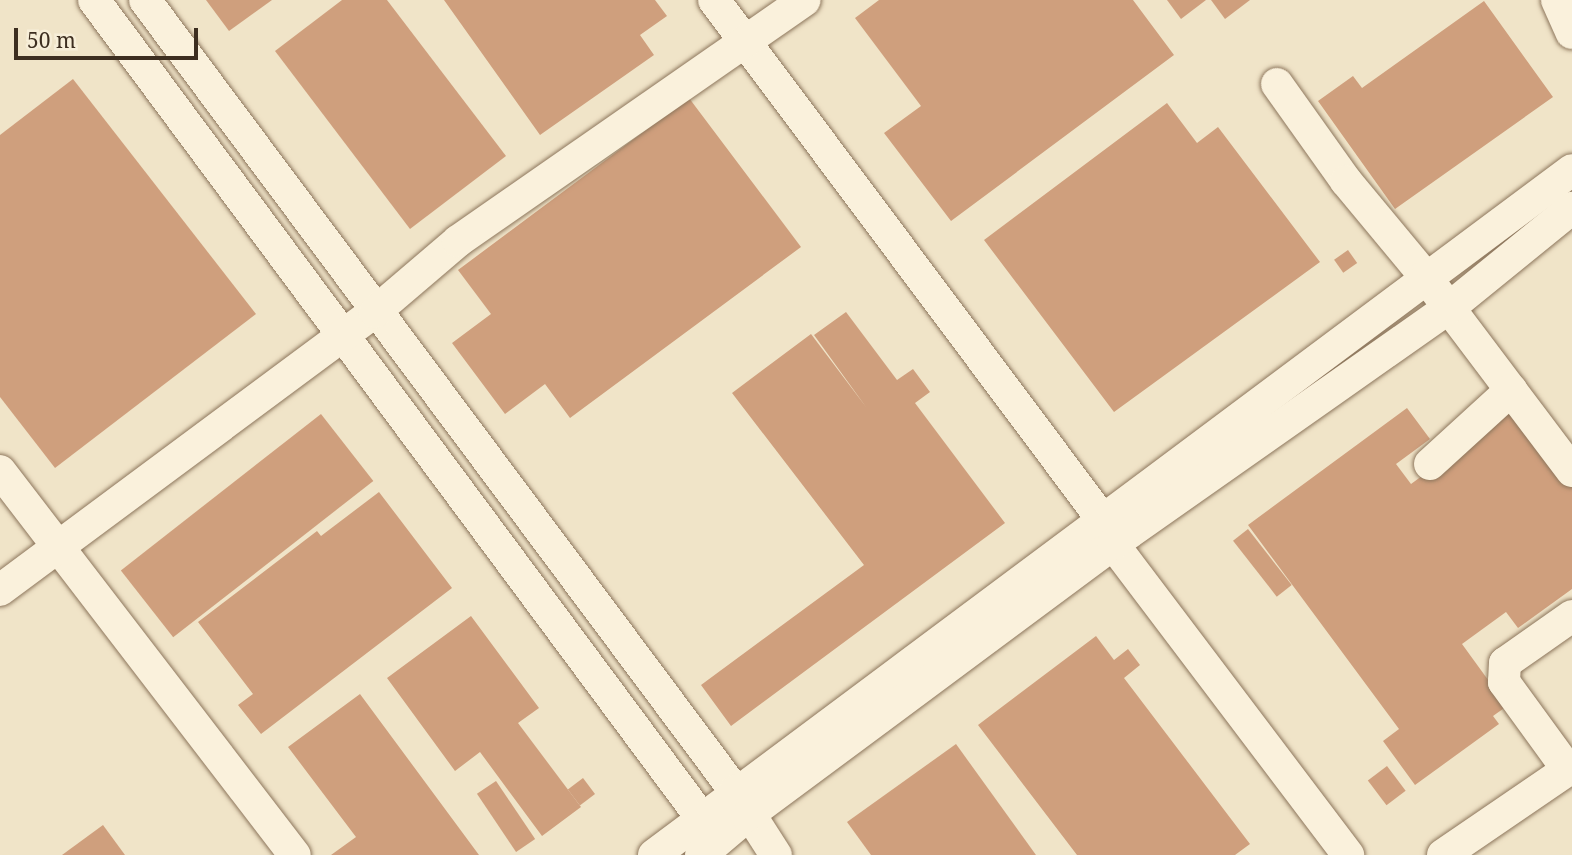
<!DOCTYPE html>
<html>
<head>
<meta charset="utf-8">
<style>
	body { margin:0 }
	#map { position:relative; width:1572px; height:855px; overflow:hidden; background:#f0e4c8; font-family:"Noto Serif",serif }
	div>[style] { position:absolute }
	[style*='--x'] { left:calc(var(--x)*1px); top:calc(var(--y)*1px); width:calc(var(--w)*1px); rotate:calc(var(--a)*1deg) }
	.building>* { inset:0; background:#cf9f7d; transform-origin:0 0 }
	.roads { filter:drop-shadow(0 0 2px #8d765c) drop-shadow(0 0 2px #8d765c) }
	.minor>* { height:32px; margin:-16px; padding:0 16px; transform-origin:16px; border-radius:16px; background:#faf1dc }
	span { translate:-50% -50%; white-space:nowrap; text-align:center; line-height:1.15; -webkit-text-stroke:6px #f7eed8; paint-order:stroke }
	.scale { position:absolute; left:14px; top:28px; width:184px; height:32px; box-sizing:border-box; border:4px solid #3d2e20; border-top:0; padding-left:9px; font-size:21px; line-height:24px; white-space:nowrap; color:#3d2e20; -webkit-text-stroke:5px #f7eed8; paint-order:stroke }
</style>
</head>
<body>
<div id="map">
	<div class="building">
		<div style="clip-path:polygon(206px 0,272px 0,229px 31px)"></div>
		<div style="clip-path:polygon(342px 0,387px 0,506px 156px,410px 229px,275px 51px)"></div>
		<div style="clip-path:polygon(444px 0,655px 0,667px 16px,640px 35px,654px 55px,540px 135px)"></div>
		<div style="clip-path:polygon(879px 0,1133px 0,1174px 55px,951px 221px,884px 133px,921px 106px,855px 18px)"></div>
		<div style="clip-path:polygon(1167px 0,1206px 0,1181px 19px)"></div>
		<div style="clip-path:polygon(1211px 0,1250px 0,1225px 19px)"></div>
		<div style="clip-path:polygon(1484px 1px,1553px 97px,1395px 209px,1318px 101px,1353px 76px,1362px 88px)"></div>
		<div style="clip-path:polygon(73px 79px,256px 314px,55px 468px,0 397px,0 135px)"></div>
		<div style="clip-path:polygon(689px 98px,801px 247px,570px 418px,545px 384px,505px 414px,452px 343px,491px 314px,458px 270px)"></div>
		<div style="clip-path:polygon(1167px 103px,1197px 143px,1218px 127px,1320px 262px,1114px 412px,984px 240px)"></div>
		<div style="left:1348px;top:250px;width:16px;height:17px;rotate:55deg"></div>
		<div style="clip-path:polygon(846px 312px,897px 380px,913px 369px,930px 392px,915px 403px,1005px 523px,731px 726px,701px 685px,864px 565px,732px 393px,811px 334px,866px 407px,814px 335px)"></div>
		<div style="clip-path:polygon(1519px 405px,1572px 476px,1572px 589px,1518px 628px,1506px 612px,1462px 644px,1507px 706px,1493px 716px,1499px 724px,1415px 785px,1383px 741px,1399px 729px,1248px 525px,1407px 408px,1430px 439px,1396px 464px,1411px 484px)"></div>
		<div style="left:321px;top:414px;width:85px;height:254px;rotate:52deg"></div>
		<div style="clip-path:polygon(379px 492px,452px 588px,261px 734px,238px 705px,253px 694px,198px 622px,317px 531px,321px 536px)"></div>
		<div style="left:1248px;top:529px;width:71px;height:19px;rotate:52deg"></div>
		<div style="clip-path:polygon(471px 616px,539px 708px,518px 723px,581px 807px,542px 836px,480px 752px,455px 771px,387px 678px)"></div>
		<div style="clip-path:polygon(1096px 636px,1114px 660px,1128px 649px,1140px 665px,1124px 678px,1250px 844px,1235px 855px,1077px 855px,978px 725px)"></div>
		<div style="clip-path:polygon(360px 694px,479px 855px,331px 855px,356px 837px,288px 747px)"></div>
		<div style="clip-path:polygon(956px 744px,1036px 855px,871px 855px,847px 822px)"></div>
		<div style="left:1387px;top:766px;width:31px;height:24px;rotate:53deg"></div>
		<div style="left:583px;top:778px;width:20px;height:19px;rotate:53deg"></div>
		<div style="left:496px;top:781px;width:70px;height:23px;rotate:56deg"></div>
		<div style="clip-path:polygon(103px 825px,125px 855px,62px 855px)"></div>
	</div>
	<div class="roads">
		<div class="minor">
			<div style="--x:94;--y:0;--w:1021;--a:53.4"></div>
			<div style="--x:703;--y:820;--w:20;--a:63"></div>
			<div style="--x:145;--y:0;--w:987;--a:53.28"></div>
			<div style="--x:735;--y:791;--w:76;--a:57.4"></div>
			<div style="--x:714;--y:0;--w:648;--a:53.22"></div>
			<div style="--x:1102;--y:519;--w:27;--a:66"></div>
			<div style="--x:1113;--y:544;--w:390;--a:52.9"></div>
			<div style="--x:1557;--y:0;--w:36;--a:66"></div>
			<div style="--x:1277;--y:84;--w:119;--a:54.6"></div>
			<div style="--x:1346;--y:181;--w:124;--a:50.3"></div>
			<div style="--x:1425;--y:276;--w:244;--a:53"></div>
			<div style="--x:1430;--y:464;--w:110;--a:-42.4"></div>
			<div style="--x:0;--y:471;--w:484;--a:52.5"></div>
			<div style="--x:0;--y:590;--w:467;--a:-36.6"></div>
			<div style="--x:375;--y:312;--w:109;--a:-40.5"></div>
			<div style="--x:458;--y:241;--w:422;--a:-34.8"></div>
			<div style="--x:1568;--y:770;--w:109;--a:-126"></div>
			<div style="--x:1504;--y:682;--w:19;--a:-87"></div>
			<div style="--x:1505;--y:663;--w:82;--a:-35"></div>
			<div style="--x:654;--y:855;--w:1145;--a:-36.73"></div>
			<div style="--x:701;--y:855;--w:60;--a:-40.3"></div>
			<div style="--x:747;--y:816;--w:456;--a:-36.6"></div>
			<div style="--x:1113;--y:544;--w:411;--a:-35.1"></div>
			<div style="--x:1449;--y:308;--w:159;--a:-39.1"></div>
			<div style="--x:1443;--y:855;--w:156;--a:-34.3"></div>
		</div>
	</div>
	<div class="scale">50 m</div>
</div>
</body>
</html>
